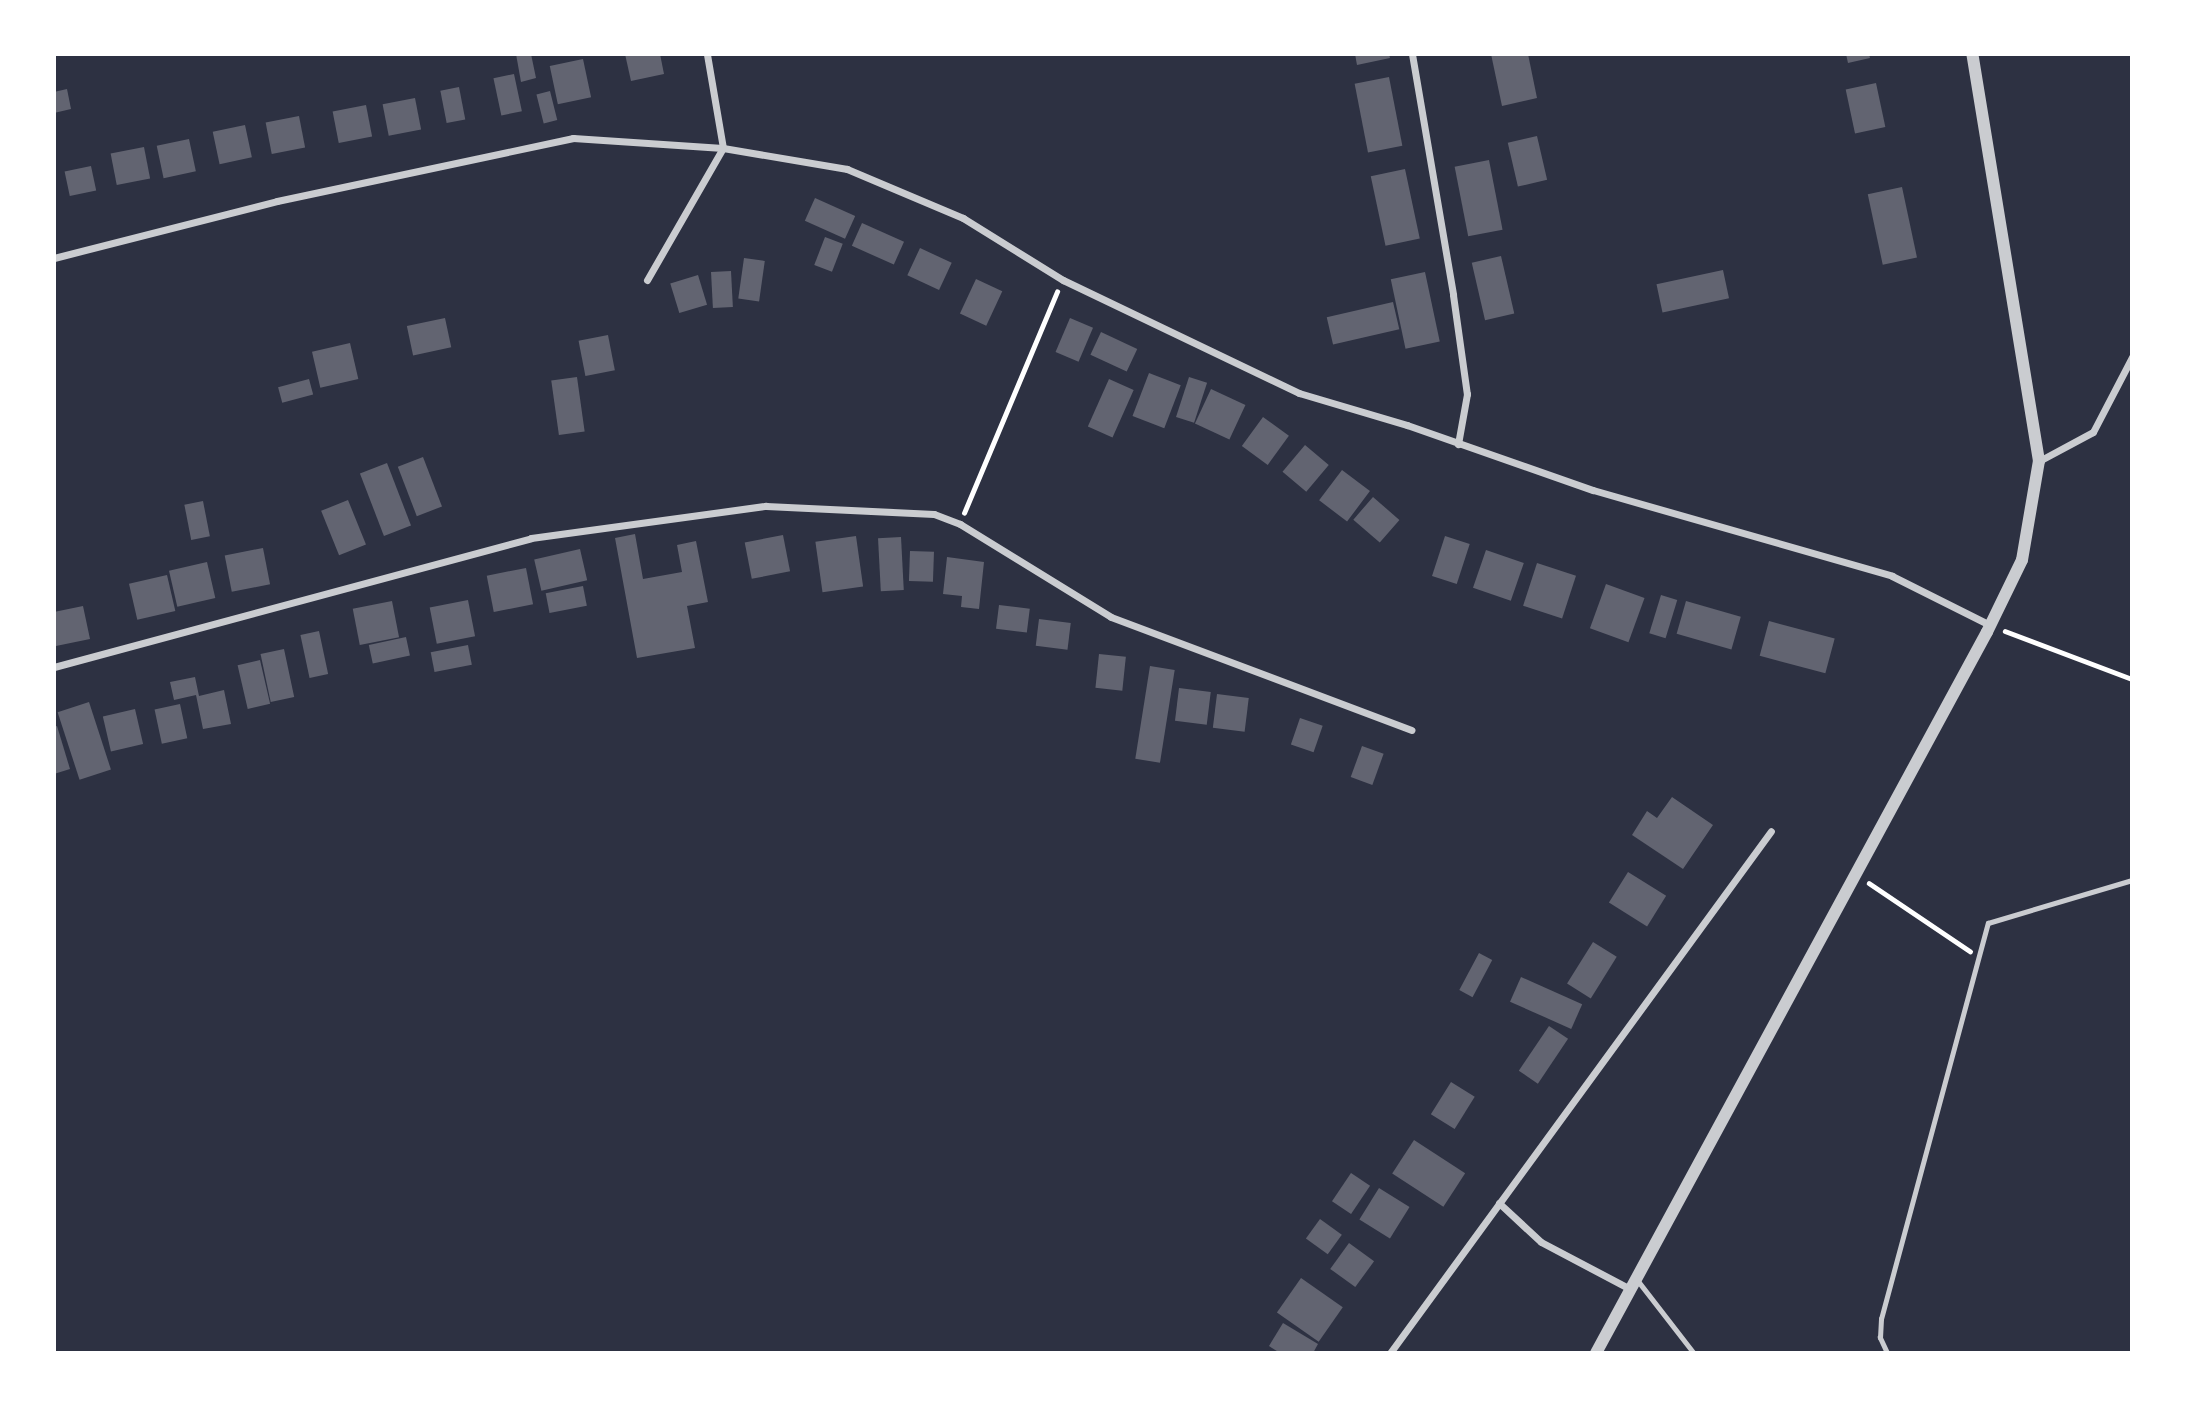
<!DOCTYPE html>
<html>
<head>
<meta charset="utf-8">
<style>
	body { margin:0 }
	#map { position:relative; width:2186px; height:1407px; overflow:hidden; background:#2d3142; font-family:"Fira Sans",sans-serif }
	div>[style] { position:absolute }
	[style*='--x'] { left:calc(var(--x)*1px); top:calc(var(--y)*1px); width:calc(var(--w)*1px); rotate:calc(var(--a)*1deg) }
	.building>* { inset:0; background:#626471; transform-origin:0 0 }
	.path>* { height:4.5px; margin:-2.25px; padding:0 2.25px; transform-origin:2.25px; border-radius:2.25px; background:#fff }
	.service>* { height:4.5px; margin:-2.25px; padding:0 2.25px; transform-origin:2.25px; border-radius:2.25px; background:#caccd0 }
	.minor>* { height:7px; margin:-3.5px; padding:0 3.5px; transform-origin:3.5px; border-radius:3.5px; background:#caccd0 }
	.tertiary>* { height:12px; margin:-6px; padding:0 6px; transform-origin:6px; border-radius:6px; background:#caccd0 }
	span { translate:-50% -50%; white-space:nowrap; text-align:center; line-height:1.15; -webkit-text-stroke:7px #fff; paint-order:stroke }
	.frame { position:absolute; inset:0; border:56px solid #fff; pointer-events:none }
</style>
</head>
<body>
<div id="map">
	<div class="building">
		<div style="clip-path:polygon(516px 54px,531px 54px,536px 78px,521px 82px)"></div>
		<div style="clip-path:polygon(625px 54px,660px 54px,664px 74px,631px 81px)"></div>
		<div style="clip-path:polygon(1355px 54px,1389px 54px,1390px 58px,1357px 65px)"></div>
		<div style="clip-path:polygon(1491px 54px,1528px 54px,1537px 98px,1502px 106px)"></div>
		<div style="clip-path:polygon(1846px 54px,1869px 54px,1870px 58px,1848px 63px)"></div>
		<div style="left:583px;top:59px;width:39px;height:34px;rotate:78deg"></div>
		<div style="left:514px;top:74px;width:38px;height:21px;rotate:78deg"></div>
		<div style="left:1389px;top:77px;width:70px;height:35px;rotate:79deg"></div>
		<div style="left:1876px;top:83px;width:45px;height:31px;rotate:78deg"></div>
		<div style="left:459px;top:87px;width:33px;height:19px;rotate:79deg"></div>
		<div style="clip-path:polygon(67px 89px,71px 109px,54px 113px,54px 92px)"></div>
		<div style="left:550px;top:91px;width:30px;height:14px;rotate:76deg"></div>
		<div style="left:415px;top:98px;width:32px;height:33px;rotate:79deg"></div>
		<div style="left:366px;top:105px;width:32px;height:34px;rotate:79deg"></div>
		<div style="left:299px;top:116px;width:32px;height:34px;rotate:79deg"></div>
		<div style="left:245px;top:125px;width:33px;height:33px;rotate:78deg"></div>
		<div style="left:1537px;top:136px;width:45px;height:30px;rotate:77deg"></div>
		<div style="left:189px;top:139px;width:33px;height:33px;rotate:78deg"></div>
		<div style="left:144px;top:147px;width:32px;height:34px;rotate:79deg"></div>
		<div style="left:1489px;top:160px;width:71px;height:35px;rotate:79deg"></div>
		<div style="left:91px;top:166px;width:25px;height:27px;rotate:78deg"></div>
		<div style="left:1405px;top:169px;width:71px;height:35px;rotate:78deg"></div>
		<div style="left:1902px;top:187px;width:72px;height:35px;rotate:78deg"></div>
		<div style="left:815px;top:198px;width:44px;height:25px;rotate:24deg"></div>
		<div style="left:862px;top:223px;width:46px;height:25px;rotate:24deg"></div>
		<div style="left:825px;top:237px;width:19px;height:30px;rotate:21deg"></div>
		<div style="left:920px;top:248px;width:35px;height:30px;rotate:25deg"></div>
		<div style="left:1501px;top:256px;width:59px;height:30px;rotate:77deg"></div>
		<div style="left:744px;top:258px;width:21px;height:41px;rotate:8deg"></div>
		<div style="left:1723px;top:270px;width:29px;height:68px;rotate:78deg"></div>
		<div style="left:731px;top:271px;width:36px;height:20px;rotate:87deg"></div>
		<div style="left:1425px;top:272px;width:71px;height:35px;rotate:78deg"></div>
		<div style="left:698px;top:275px;width:31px;height:29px;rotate:73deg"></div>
		<div style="left:976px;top:279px;width:29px;height:38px;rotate:25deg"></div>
		<div style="left:1393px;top:302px;width:28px;height:68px;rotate:77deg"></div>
		<div style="left:445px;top:318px;width:30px;height:39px;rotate:78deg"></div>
		<div style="left:1070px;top:318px;width:25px;height:37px;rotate:23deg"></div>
		<div style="left:1101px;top:332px;width:40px;height:25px;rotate:25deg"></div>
		<div style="left:608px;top:335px;width:36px;height:30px;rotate:79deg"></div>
		<div style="left:350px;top:343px;width:37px;height:39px;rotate:77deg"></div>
		<div style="left:1149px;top:373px;width:34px;height:46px;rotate:21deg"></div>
		<div style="left:577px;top:377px;width:55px;height:26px;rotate:82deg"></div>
		<div style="left:1189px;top:377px;width:19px;height:42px;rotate:18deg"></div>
		<div style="left:309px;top:379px;width:16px;height:32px;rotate:75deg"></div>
		<div style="left:1109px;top:379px;width:27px;height:52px;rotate:24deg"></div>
		<div style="left:1211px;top:389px;width:38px;height:38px;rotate:25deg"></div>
		<div style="left:1263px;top:417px;width:32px;height:36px;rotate:36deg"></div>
		<div style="left:1305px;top:445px;width:31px;height:35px;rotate:40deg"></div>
		<div style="left:423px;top:457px;width:53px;height:27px;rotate:69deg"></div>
		<div style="left:387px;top:463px;width:67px;height:29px;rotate:69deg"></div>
		<div style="left:1342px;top:470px;width:35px;height:38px;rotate:37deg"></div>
		<div style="left:1373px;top:497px;width:35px;height:30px;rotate:41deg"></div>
		<div style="left:348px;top:500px;width:48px;height:29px;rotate:68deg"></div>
		<div style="left:203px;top:501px;width:36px;height:19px;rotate:79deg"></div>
		<div style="clip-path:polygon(635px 534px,643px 579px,682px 572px,677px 545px,696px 541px,708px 602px,687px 606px,695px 648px,637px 658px,615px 538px)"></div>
		<div style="left:783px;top:535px;width:37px;height:39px;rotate:79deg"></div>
		<div style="left:856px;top:536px;width:51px;height:41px;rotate:82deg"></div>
		<div style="left:1445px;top:536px;width:26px;height:42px;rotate:18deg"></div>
		<div style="left:901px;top:537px;width:53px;height:23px;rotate:87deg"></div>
		<div style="left:263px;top:548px;width:37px;height:39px;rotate:79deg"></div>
		<div style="left:580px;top:549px;width:32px;height:47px;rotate:77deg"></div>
		<div style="left:1486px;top:550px;width:40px;height:40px;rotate:19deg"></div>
		<div style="left:910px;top:551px;width:24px;height:30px;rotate:2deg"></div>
		<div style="clip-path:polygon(947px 557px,984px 562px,979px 609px,961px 607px,962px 596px,943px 594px)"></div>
		<div style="left:207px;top:562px;width:37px;height:39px;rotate:77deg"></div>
		<div style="left:1537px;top:563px;width:41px;height:45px;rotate:18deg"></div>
		<div style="left:526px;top:568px;width:37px;height:40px;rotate:79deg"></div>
		<div style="left:167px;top:575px;width:37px;height:39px;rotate:77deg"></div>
		<div style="left:1606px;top:584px;width:41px;height:47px;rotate:20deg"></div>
		<div style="left:583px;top:586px;width:20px;height:38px;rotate:79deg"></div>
		<div style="left:1661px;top:595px;width:17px;height:40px;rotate:17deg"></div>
		<div style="left:468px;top:600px;width:37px;height:39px;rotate:79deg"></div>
		<div style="left:392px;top:601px;width:37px;height:40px;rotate:79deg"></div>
		<div style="left:1686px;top:601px;width:57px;height:34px;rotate:16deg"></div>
		<div style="left:999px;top:605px;width:31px;height:24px;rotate:7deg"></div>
		<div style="clip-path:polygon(83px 606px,90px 639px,56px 646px,54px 612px)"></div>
		<div style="left:1039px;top:619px;width:32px;height:27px;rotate:7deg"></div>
		<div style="left:1769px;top:621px;width:68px;height:36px;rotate:15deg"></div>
		<div style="left:319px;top:631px;width:44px;height:19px;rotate:78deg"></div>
		<div style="left:406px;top:637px;width:19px;height:38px;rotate:78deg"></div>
		<div style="left:468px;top:645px;width:20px;height:38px;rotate:79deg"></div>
		<div style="left:284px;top:649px;width:49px;height:24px;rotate:78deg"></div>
		<div style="left:1099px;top:654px;width:27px;height:34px;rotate:6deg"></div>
		<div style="left:260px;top:660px;width:45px;height:23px;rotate:77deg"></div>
		<div style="left:1150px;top:666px;width:25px;height:94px;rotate:9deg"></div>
		<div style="clip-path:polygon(195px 677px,199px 696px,224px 690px,231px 724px,203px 729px,196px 695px,174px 700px,170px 682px)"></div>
		<div style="left:1179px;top:688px;width:32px;height:33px;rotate:7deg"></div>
		<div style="left:1217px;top:694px;width:32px;height:34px;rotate:7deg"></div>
		<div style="left:89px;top:702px;width:71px;height:33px;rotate:72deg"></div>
		<div style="left:180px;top:704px;width:35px;height:26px;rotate:78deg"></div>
		<div style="left:135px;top:709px;width:36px;height:33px;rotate:77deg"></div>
		<div style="left:1300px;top:718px;width:24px;height:28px;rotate:19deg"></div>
		<div style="clip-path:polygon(57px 726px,70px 769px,54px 774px,54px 727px)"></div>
		<div style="left:1362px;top:746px;width:23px;height:33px;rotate:20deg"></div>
		<div style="clip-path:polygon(1672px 797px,1713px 825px,1683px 869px,1632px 835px,1647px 811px,1657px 818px)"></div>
		<div style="left:1628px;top:872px;width:45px;height:36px;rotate:32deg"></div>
		<div style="left:1593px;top:942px;width:28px;height:49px;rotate:32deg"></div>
		<div style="left:1479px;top:953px;width:15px;height:42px;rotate:28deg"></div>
		<div style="left:1521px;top:977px;width:67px;height:27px;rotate:24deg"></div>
		<div style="left:1549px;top:1026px;width:23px;height:54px;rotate:34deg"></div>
		<div style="left:1451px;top:1082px;width:28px;height:38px;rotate:32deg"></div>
		<div style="left:1414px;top:1140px;width:61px;height:40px;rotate:33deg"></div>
		<div style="left:1351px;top:1173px;width:23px;height:34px;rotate:34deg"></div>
		<div style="left:1379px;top:1188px;width:36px;height:37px;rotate:32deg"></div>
		<div style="left:1320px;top:1219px;width:27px;height:24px;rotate:36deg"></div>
		<div style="left:1349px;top:1243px;width:31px;height:32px;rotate:36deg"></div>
		<div style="left:1301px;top:1278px;width:51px;height:42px;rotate:35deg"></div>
		<div style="clip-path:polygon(1283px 1323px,1318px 1344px,1313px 1353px,1280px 1353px,1269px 1346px)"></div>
	</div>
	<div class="path">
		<div style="--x:964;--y:513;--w:240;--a:-67.2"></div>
		<div style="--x:2005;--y:631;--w:136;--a:20.7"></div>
		<div style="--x:1869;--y:883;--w:122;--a:34"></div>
	</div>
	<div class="service">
		<div style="--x:1639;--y:1282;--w:90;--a:52.2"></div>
		<div style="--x:1887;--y:1353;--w:17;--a:-115"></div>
		<div style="--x:1880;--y:1338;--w:19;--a:-87"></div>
		<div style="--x:1881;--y:1319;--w:410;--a:-74.9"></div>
		<div style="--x:1988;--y:923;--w:150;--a:-16.6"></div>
	</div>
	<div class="minor">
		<div style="--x:1412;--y:54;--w:244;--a:80.3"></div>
		<div style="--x:1453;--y:295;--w:100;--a:82"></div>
		<div style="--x:1467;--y:394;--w:51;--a:100.2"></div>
		<div style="--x:54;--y:258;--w:230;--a:-14.3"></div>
		<div style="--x:277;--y:201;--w:303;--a:-12"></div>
		<div style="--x:573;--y:138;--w:150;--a:3.8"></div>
		<div style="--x:723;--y:148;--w:126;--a:9.6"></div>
		<div style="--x:847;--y:169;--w:126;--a:22.9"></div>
		<div style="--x:963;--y:218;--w:118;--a:31.8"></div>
		<div style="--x:1063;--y:280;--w:262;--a:25.6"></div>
		<div style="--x:1299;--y:393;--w:113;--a:16.5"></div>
		<div style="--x:1407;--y:425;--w:197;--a:19.3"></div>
		<div style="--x:1593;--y:490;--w:311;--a:16"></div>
		<div style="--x:1892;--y:576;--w:110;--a:26.6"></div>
		<div style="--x:647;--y:280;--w:152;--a:-60.1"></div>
		<div style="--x:723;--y:148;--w:95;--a:-99.7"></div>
		<div style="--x:2039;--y:461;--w:61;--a:-28.2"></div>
		<div style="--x:2093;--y:432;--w:85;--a:-62.5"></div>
		<div style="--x:54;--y:667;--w:494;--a:-15.1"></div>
		<div style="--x:531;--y:538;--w:237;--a:-7.8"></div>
		<div style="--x:766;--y:506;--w:168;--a:2.7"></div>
		<div style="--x:934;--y:514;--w:28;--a:21"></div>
		<div style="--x:960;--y:524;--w:177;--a:31.6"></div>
		<div style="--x:1111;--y:617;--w:321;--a:20.6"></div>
		<div style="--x:1499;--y:1203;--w:57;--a:42.9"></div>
		<div style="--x:1541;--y:1242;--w:101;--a:27.8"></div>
		<div style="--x:1390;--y:1353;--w:646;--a:-53.87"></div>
	</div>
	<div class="tertiary">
		<div style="--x:1596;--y:1353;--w:820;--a:-61.53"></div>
		<div style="--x:1987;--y:632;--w:80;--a:-64.1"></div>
		<div style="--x:2022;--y:560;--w:100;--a:-80.3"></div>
		<div style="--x:2039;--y:461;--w:412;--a:-99.3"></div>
	</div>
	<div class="frame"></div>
</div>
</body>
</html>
